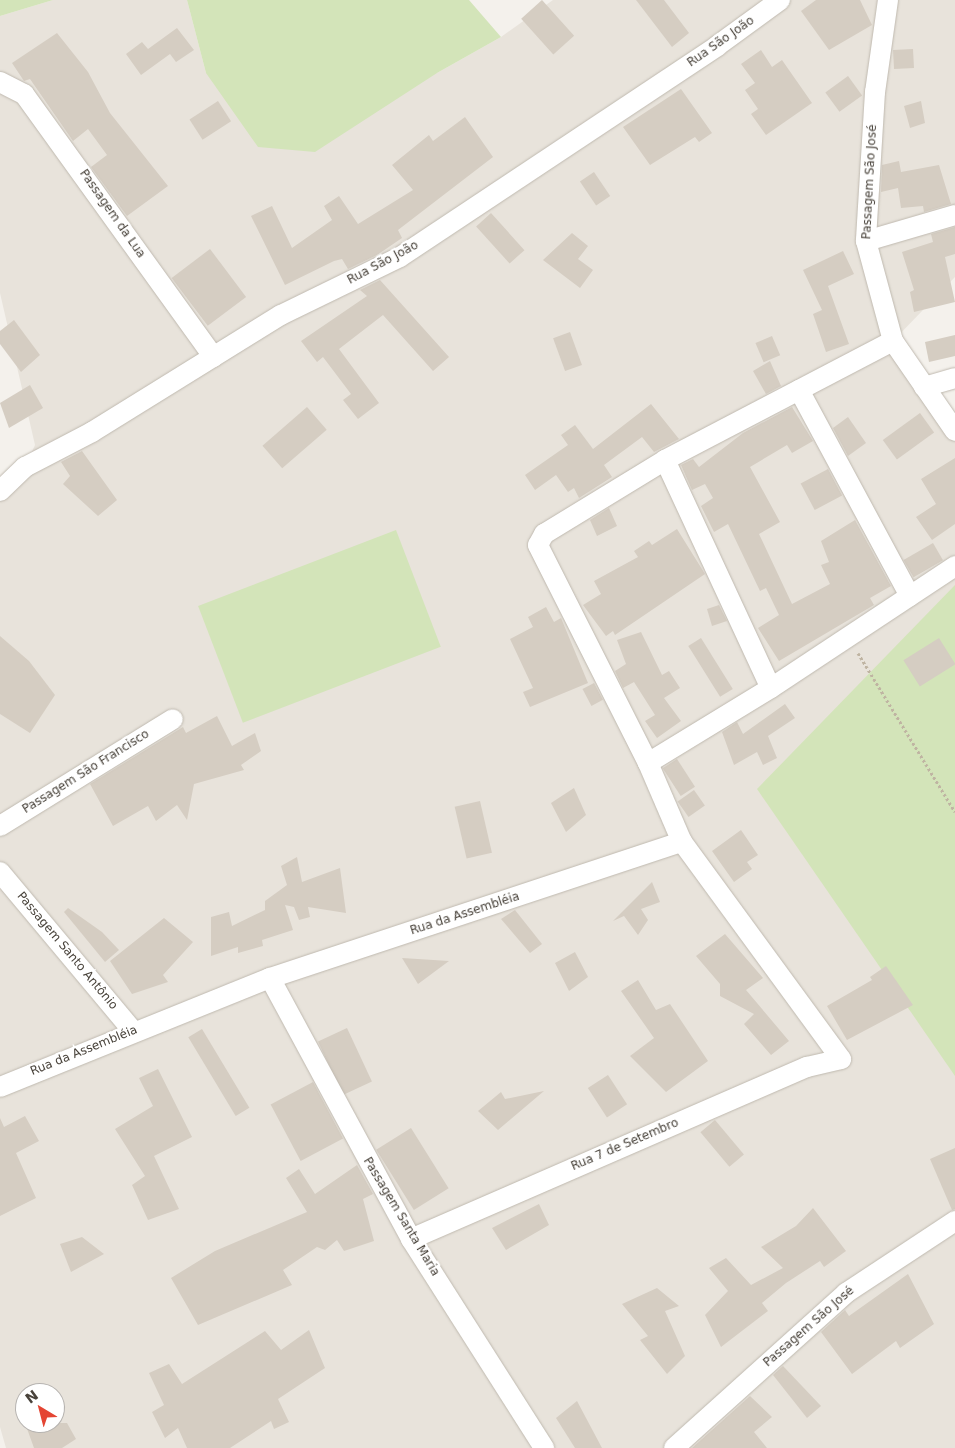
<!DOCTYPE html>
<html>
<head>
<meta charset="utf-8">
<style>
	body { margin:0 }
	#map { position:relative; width:955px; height:1448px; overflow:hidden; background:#f4f1ec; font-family:"DejaVu Sans",sans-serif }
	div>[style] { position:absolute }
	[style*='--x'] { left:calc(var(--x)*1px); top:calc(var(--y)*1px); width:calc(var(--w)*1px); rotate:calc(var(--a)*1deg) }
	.residential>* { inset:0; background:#e8e3db }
	.green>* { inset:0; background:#d3e4b9; transform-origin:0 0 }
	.building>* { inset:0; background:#d5cdc2; transform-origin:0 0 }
	.path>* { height:3px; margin-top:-1.5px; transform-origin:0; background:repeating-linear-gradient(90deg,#bfb4a2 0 2.5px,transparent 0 5px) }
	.roads { filter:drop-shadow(0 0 1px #bfb9af) drop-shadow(0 0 1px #bfb9af) }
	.minor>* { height:20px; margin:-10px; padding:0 10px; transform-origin:10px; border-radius:10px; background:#fff }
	span { translate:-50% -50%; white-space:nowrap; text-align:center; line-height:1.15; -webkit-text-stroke:4.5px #fff; paint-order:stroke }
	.street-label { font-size:12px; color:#48423a }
	.north { position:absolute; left:15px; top:1383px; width:50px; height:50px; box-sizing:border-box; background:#fff; border:1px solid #b6b3b0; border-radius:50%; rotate:323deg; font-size:14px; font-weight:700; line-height:20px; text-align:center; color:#48423a }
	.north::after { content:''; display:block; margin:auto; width:18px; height:22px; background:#e44533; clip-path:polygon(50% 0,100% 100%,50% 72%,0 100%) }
</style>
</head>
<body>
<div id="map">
	<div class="residential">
		<div style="clip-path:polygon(evenodd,53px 0,187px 0,206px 73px,437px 73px,501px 37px,553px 0,955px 0,955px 277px,893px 341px,955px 430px,955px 1448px,6px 1448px,0 1427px,0 496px,25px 467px,35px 445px,0 293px,0 16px,53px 0,25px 1393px,55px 1393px,55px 1423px,25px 1423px,25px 1393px)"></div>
	</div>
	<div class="green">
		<div style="clip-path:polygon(0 0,53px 0,0 16px)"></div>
		<div style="clip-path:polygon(187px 0,469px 0,501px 37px,437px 73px,315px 152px,258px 147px,206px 73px)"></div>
		<div style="left:396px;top:530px;width:125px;height:212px;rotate:69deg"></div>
		<div style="clip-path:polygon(955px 585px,955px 1076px,757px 789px)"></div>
	</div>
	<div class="building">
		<div style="left:542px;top:0;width:48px;height:28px;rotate:48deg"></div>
		<div style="clip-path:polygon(636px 0,664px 0,689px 33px,672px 47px)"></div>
		<div style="clip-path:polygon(816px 0,860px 0,872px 25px,829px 50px,801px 11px)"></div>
		<div style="clip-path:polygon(177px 28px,194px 50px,176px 62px,170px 54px,141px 75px,126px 54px,142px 42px,148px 49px)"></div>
		<div style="clip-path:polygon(57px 33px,88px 72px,110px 113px,168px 186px,127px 216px,91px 167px,107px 155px,88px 129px,73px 141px,30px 79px,24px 81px,12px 63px)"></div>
		<div style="left:913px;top:49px;width:19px;height:20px;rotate:87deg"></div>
		<div style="clip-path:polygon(761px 50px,772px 67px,782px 60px,812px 103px,766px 135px,751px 114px,758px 109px,745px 90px,755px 83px,741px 64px)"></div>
		<div style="left:848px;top:76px;width:24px;height:28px;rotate:54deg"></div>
		<div style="clip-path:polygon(681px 89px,712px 133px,699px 142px,695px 137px,650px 165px,623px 127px)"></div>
		<div style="left:218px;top:101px;width:24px;height:34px;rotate:57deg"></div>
		<div style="clip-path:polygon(921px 101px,925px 123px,910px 128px,904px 106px)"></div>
		<div style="clip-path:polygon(465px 117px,493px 157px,398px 230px,402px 238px,377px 255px,348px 269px,342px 259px,334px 261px,285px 285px,251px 216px,272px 206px,292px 248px,332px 220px,324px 206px,339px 196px,358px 224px,413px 190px,392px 165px,429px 135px,433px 141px)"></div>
		<div style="clip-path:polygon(899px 161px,901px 172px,939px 165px,951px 204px,924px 212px,923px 206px,901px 208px,898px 188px,881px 192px,882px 165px)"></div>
		<div style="left:594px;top:172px;width:29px;height:17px;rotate:56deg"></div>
		<div style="left:491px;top:213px;width:50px;height:20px;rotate:48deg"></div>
		<div style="clip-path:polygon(955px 227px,955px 254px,945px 257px,955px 302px,914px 312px,910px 292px,914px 290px,902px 252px,933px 242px,931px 234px)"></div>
		<div style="clip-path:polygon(572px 233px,588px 246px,578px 259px,593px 270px,580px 288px,543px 260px)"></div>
		<div style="left:210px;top:249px;width:60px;height:48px;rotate:53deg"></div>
		<div style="clip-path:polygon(843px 251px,854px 274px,828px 286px,849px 344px,826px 352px,813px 314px,822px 310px,803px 270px)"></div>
		<div style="clip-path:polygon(380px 280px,449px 357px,433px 371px,383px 315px,339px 349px,379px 403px,358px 419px,343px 400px,351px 394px,323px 357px,317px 362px,301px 341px,367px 296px,360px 290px)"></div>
		<div style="clip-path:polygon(14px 320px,40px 355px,21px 372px,0 344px,0 331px)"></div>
		<div style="left:570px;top:332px;width:35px;height:18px;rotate:70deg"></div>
		<div style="clip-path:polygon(955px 335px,955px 356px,929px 362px,925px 342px)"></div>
		<div style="left:772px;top:336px;width:21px;height:18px;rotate:67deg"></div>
		<div style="clip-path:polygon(770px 361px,781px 386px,766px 394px,753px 371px)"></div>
		<div style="clip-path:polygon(30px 385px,43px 408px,9px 428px,0 403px)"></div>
		<div style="clip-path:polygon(651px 404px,679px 439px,654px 452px,642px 437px,604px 465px,612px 477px,579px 498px,574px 488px,568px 492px,556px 475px,535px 490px,525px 475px,568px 445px,561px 435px,575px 425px,593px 449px)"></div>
		<div style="left:307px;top:407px;width:30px;height:59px;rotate:49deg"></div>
		<div style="clip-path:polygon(792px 407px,813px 441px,792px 453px,787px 445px,750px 467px,780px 522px,759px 534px,792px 604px,830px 584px,821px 565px,829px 562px,821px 541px,855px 520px,891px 586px,870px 598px,874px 605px,779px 661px,758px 628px,779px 615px,766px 588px,760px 591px,728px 524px,714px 532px,701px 506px,713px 498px,705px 484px,692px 490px,681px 465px,693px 459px,699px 467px,743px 433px)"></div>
		<div style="left:920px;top:413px;width:24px;height:46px;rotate:54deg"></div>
		<div style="clip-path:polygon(848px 417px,866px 443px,848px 456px,833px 428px)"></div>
		<div style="clip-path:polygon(82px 451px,117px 500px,98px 516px,63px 484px,70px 476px,61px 462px)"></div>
		<div style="clip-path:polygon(955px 458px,955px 524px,932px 540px,916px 517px,936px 504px,921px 479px)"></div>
		<div style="left:828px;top:469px;width:30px;height:31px;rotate:62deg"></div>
		<div style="clip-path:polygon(609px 508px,617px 526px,597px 536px,590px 520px)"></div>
		<div style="clip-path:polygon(677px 529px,705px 574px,615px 635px,613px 631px,606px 636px,583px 605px,601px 594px,594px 581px,638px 557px,634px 551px,649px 541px,652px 545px)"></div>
		<div style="left:933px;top:543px;width:20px;height:34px;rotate:60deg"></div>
		<div style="clip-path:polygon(719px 605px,727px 621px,712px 626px,707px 609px)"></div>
		<div style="clip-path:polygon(546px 607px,554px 622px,561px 618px,588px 683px,530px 707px,523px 692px,533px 688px,510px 639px,533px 627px,528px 617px)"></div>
		<div style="clip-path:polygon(641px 632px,662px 675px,669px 671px,680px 688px,664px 698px,681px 721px,657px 738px,645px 721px,655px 715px,634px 682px,623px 688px,615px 671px,626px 664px,617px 640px)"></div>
		<div style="clip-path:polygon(0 636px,29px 661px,55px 695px,30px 733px,0 714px)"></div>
		<div style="left:701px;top:638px;width:60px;height:15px;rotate:58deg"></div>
		<div style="left:939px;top:638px;width:31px;height:42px;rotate:58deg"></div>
		<div style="left:594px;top:683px;width:19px;height:13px;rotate:62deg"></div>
		<div style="clip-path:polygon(785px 704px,795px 718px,768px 736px,777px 758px,763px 765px,757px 752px,734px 765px,722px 732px,737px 722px,743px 734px)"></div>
		<div style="clip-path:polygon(217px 716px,232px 746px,255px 733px,261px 751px,241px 765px,244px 770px,194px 784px,187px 820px,177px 805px,156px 821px,148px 806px,113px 826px,90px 784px,183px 727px,186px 733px)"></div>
		<div style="left:677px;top:759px;width:33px;height:17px;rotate:57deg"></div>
		<div style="clip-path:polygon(574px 788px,586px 815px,566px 832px,551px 803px)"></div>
		<div style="left:694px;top:790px;width:19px;height:20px;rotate:55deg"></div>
		<div style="left:480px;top:801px;width:53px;height:26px;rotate:77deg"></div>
		<div style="clip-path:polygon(741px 830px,758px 855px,747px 862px,752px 869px,734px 882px,712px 851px)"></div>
		<div style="clip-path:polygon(297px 857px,302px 882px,340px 868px,346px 913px,308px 907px,310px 917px,299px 920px,294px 907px,285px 905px,293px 930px,262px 940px,263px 946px,238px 953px,238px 947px,211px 956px,211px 917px,229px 912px,232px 926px,265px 910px,265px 901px,287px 885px,281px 866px)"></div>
		<div style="clip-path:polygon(652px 882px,660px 902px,641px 909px,648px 920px,638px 935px,624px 916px,613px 921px)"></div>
		<div style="clip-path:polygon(68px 908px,102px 932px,119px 950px,105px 962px,64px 912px)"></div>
		<div style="clip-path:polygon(515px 910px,542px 944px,530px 953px,501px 919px)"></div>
		<div style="clip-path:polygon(164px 918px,193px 942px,163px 975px,168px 982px,132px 994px,110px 961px)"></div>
		<div style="clip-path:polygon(725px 934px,763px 978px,746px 990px,789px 1041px,771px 1055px,744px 1024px,754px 1014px,720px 996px,720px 984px,696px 956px)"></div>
		<div style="clip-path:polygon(575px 952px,588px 977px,569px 991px,555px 963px)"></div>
		<div style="clip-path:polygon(402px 958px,449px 961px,418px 984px)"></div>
		<div style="clip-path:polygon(886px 966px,913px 1005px,847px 1040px,827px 1006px,872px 980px,870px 977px)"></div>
		<div style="clip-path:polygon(638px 980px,656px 1010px,670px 1004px,708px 1061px,666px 1092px,630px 1056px,654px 1038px,621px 991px)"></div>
		<div style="left:347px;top:1028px;width:59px;height:32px;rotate:65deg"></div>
		<div style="left:202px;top:1029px;width:92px;height:16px;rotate:59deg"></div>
		<div style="clip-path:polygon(158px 1069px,192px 1137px,154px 1156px,179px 1209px,148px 1220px,132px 1185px,145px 1176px,115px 1129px,153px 1106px,139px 1078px)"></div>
		<div style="left:608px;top:1075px;width:35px;height:24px;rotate:57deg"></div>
		<div style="left:313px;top:1082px;width:64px;height:48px;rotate:62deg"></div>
		<div style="clip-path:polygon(544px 1091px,498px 1130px,478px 1111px,501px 1092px,505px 1099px)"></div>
		<div style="clip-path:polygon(25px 1116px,39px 1141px,16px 1153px,36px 1198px,0 1216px,0 1118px,4px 1127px)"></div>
		<div style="left:715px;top:1120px;width:45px;height:19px;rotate:50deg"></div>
		<div style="left:411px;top:1128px;width:71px;height:41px;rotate:58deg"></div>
		<div style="clip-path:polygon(955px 1148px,955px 1209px,952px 1210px,930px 1159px)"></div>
		<div style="clip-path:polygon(357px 1165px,373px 1194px,363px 1199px,374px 1241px,344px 1251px,337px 1240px,325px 1250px,317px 1247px,283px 1270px,292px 1285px,198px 1325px,171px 1278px,215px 1251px,307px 1212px,286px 1178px,299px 1169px,315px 1194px)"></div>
		<div style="clip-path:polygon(539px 1204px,549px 1225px,506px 1250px,492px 1228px)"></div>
		<div style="clip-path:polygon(813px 1208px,846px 1251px,824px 1267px,820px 1261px,786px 1283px,762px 1303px,768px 1311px,721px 1347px,705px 1315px,728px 1291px,709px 1268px,726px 1258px,751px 1285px,783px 1268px,761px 1247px,796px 1226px)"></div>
		<div style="clip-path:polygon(82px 1237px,104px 1254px,71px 1272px,60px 1244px)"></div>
		<div style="clip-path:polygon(908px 1274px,934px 1324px,900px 1348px,896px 1341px,852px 1374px,821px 1332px,845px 1310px,849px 1316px)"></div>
		<div style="clip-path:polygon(657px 1288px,679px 1306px,665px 1311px,685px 1356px,667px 1374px,640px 1340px,648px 1336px,622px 1304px)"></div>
		<div style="clip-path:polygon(309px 1330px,325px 1368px,278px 1399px,289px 1422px,274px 1429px,271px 1421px,230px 1448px,187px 1448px,178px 1428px,165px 1438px,152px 1412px,164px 1405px,149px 1373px,169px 1364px,182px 1384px,265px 1331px,281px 1350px)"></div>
		<div style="clip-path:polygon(783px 1366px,821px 1406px,807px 1418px,773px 1375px)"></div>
		<div style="clip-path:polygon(750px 1396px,772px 1417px,754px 1432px,767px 1448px,692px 1448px)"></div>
		<div style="clip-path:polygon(577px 1401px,602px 1448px,575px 1448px,556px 1418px)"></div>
		<div style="clip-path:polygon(25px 1423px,67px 1423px,76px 1439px,62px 1448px,34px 1448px)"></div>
	</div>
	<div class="path">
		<div style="--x:858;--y:653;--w:186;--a:58.6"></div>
	</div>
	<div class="roads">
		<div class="minor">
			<div style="--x:888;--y:0;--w:93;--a:98"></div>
			<div style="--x:875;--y:92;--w:149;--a:93.5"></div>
			<div style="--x:866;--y:241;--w:104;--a:74.9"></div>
			<div style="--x:893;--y:341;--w:109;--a:55.4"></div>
			<div style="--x:0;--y:82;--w:27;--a:27"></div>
			<div style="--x:24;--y:94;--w:324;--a:54.2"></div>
			<div style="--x:866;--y:241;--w:93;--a:-16.3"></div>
			<div style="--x:924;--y:387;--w:32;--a:-16"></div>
			<div style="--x:799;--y:390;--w:234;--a:61.7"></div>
			<div style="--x:665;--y:460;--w:251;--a:65.1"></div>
			<div style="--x:0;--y:491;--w:35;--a:-44"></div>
			<div style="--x:25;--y:467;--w:76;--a:-27.6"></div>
			<div style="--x:92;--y:432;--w:222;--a:-31.8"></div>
			<div style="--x:281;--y:315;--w:132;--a:-26"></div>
			<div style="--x:400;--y:257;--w:381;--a:-33.6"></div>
			<div style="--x:717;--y:46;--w:78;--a:-36.1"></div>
			<div style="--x:648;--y:763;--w:144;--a:-31.4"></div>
			<div style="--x:771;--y:688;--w:221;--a:-33.5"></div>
			<div style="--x:0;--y:826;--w:203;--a:-31.7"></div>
			<div style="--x:0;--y:872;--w:207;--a:50.1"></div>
			<div style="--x:270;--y:978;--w:297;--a:61.6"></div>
			<div style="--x:411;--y:1239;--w:248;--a:57.5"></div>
			<div style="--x:841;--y:1059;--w:269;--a:-126.2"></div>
			<div style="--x:682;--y:842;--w:86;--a:-113.3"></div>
			<div style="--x:648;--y:763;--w:244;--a:-116.8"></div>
			<div style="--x:538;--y:545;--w:13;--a:-61"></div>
			<div style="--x:544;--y:534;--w:142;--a:-31.4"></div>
			<div style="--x:665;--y:460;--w:257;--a:-27.6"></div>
			<div style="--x:0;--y:1087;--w:291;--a:-22"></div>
			<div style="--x:270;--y:978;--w:434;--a:-18.3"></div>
			<div style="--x:411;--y:1239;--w:432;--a:-23.5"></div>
			<div style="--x:807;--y:1067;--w:35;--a:-13"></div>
			<div style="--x:674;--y:1448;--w:232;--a:-42"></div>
			<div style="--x:846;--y:1293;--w:131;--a:-33.4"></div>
		</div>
	</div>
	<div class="street-label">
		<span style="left:721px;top:42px;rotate:-35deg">Rua São João</span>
		<span style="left:870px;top:182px;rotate:-87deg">Passagem São José</span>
		<span style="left:112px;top:214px;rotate:55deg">Passagem da Lua</span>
		<span style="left:383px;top:263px;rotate:-28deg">Rua São João</span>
		<span style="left:86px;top:772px;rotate:-32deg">Passagem São Francisco</span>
		<span style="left:465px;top:914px;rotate:-18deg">Rua da Assembléia</span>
		<span style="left:67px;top:951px;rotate:50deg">Passagem Santo Antônio</span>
		<span style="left:84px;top:1051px;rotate:-22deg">Rua da Assembléia</span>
		<span style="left:625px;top:1145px;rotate:-23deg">Rua 7 de Setembro</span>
		<span style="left:401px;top:1217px;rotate:59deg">Passagem Santa Maria</span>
		<span style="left:809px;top:1327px;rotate:-41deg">Passagem São José</span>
	</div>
	<div class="north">N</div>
</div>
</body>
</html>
